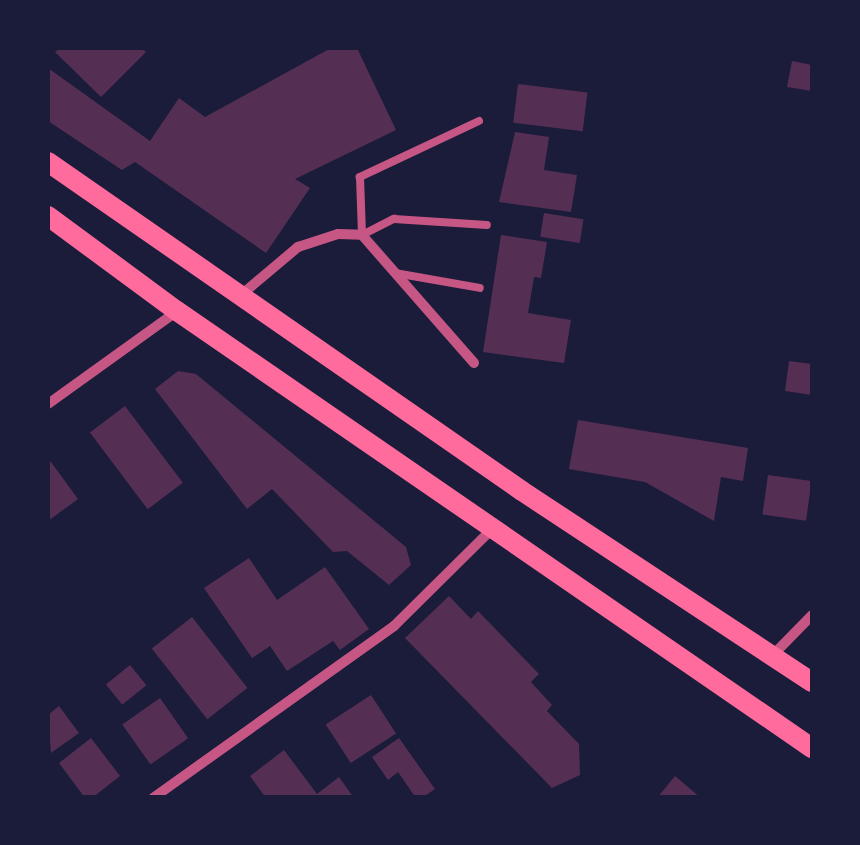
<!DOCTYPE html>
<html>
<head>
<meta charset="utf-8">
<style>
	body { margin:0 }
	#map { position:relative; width:860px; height:845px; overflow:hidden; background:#1b1b3a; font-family:"Roboto Condensed",sans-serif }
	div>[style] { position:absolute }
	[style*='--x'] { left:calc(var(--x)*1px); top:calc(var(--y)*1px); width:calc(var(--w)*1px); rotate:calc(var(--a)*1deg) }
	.building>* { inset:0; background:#542f53; transform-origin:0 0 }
	.service>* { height:8px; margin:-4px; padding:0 4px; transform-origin:4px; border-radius:4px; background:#c65784 }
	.minor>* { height:10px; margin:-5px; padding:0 5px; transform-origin:5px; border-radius:5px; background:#c65784 }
	.secondary>* { height:20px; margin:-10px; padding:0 10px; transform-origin:10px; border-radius:10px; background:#ff6b9d }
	span { translate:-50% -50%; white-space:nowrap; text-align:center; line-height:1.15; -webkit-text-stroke:8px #1b1b3a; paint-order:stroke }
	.frame { position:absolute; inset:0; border:50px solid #1b1b3a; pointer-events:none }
</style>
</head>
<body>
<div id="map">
	<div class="building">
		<div style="clip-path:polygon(60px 48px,141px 48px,146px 52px,101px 97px,55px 52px)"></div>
		<div style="clip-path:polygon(331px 48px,357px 48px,396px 130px,295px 179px,310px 188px,266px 253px,135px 162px,122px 170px,48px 121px,48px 68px,150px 141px,179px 98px,205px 117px)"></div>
		<div style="clip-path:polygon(792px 61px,812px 65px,812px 91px,787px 87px)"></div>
		<div style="left:518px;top:84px;width:70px;height:39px;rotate:7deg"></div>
		<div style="clip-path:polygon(515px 132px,549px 137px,544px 170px,577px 175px,571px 212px,499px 202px)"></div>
		<div style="left:544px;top:213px;width:40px;height:24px;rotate:9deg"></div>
		<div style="clip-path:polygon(501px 235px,547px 242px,541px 278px,534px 277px,528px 313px,571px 320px,564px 363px,483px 352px)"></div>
		<div style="clip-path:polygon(789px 361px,812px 364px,812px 395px,785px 391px)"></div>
		<div style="clip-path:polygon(178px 371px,196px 374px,406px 547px,411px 565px,389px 585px,347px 551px,333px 552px,272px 489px,247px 509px,155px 389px)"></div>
		<div style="left:125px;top:406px;width:96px;height:44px;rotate:53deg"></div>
		<div style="clip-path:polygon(578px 420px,748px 448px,743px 481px,721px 477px,714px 521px,645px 482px,569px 469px)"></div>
		<div style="clip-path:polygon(48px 458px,78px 499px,48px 521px)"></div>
		<div style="left:768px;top:475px;width:44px;height:40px;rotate:8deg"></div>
		<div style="clip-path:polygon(249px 558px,277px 600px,325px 567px,369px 629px,340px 650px,333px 641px,287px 671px,270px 646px,252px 658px,204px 588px)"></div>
		<div style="clip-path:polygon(449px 596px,471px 619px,478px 611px,539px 674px,531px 682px,552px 705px,547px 711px,579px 744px,580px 775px,552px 788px,405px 638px)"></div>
		<div style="left:192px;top:617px;width:90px;height:51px;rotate:52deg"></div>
		<div style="left:130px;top:665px;width:26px;height:31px;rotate:51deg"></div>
		<div style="left:371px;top:695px;width:46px;height:54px;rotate:57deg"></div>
		<div style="left:160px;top:698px;width:49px;height:46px;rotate:55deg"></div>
		<div style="clip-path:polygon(59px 706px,79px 733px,51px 753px,48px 715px)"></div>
		<div style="clip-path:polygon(91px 738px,120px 776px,92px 798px,85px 798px,59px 763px)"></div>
		<div style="clip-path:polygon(399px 738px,435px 789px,422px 798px,416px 798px,398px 772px,388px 780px,372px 757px)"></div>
		<div style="clip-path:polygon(284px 750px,317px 794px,339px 777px,354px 798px,266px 798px,250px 776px)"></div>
		<div style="clip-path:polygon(675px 776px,701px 798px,657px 798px)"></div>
	</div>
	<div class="service">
		<div style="--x:479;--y:121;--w:132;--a:154.8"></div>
		<div style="--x:360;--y:177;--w:58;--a:88"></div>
		<div style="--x:362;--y:235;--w:36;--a:-27"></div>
		<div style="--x:394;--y:219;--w:93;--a:3.7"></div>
		<div style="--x:395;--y:273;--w:86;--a:10"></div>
	</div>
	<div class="minor">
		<div style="--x:241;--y:295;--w:75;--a:-40.1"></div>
		<div style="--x:298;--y:247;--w:42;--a:-18"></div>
		<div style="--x:338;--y:234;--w:24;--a:2"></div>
		<div style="--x:362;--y:235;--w:170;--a:48.8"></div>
		<div style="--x:48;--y:404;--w:158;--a:-35.7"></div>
		<div style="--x:773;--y:655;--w:56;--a:-45.7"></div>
		<div style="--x:153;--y:798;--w:296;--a:-35.5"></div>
		<div style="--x:394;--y:626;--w:138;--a:-44.7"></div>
	</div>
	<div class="secondary">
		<div style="--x:48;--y:162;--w:577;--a:34.76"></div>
		<div style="--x:522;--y:491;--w:347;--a:33.4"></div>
		<div style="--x:48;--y:216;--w:160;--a:36.4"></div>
		<div style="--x:177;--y:311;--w:771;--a:34.54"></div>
	</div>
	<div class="frame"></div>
</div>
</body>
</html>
